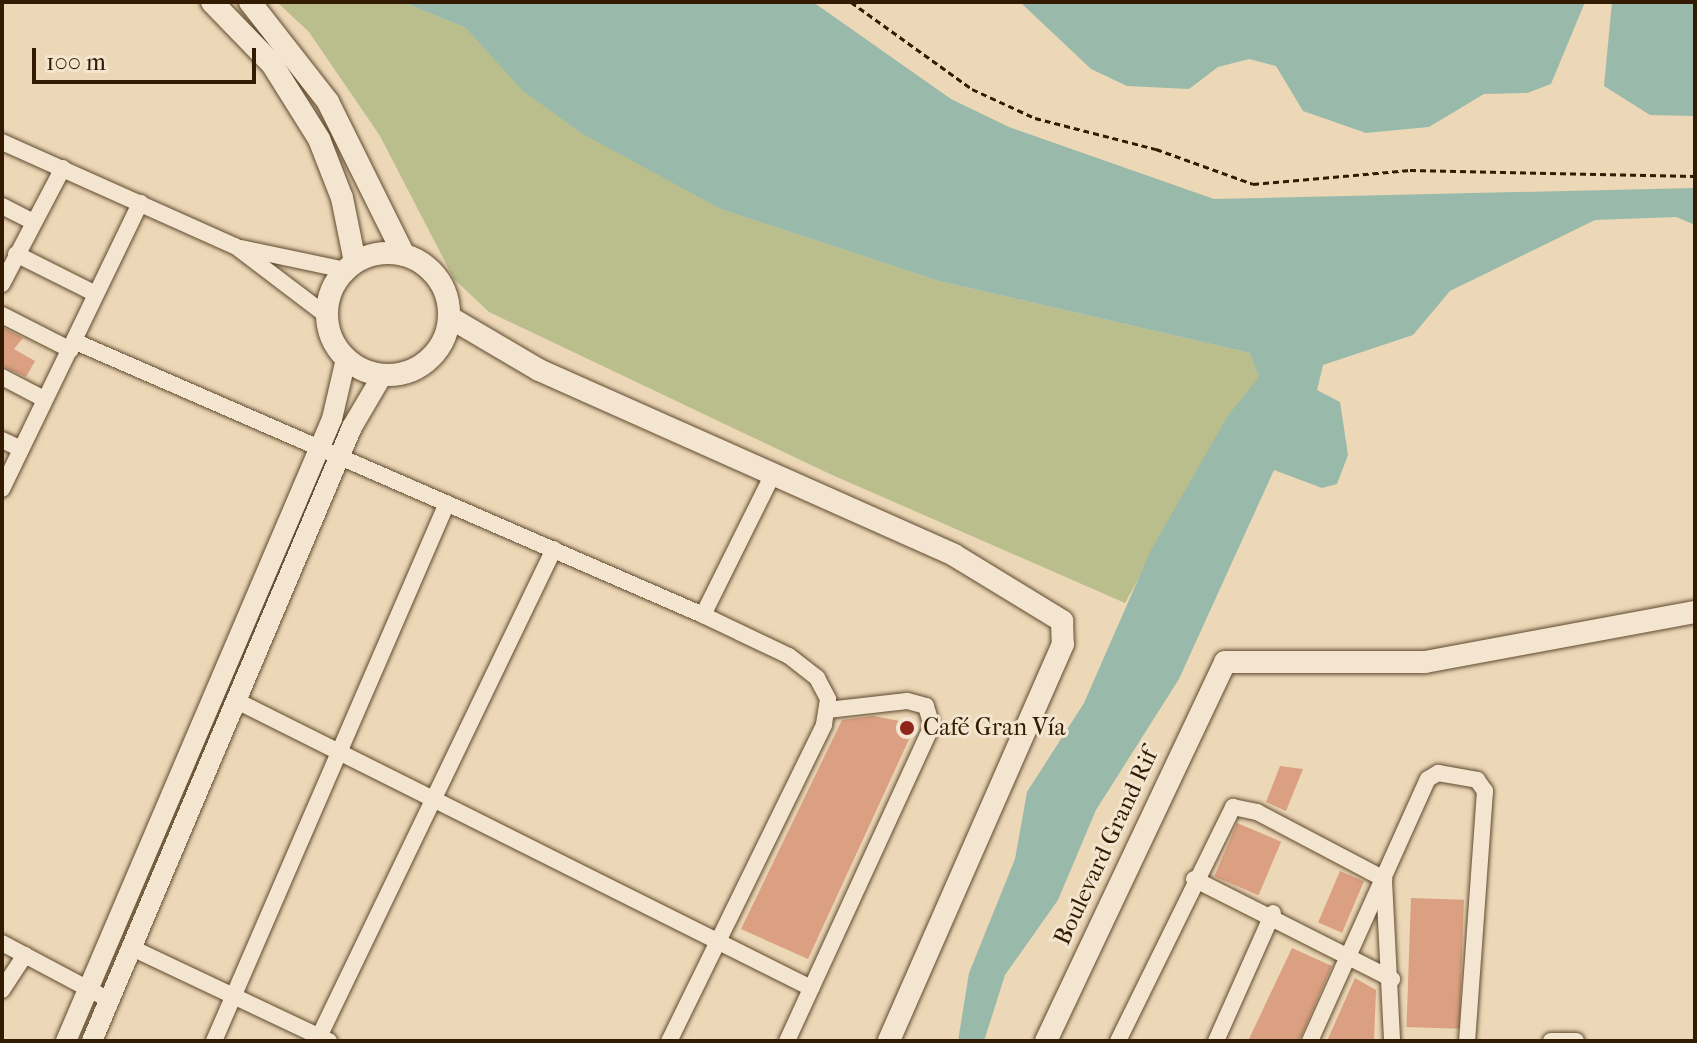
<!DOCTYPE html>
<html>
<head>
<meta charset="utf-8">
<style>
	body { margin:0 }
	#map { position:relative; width:1697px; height:1043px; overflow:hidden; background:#ecd7b7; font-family:"IM FELL French Canon",serif }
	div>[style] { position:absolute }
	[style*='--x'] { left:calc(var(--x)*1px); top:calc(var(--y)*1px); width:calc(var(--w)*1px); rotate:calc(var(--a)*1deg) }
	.green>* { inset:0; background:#babe8d }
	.water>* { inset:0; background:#99baaa }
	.building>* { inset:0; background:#daa081; transform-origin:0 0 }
	.path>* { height:3px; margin-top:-1.5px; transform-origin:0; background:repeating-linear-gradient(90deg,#321b01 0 6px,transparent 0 10px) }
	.roads { filter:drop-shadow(0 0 2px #604a2e) drop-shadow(0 0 2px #604a2e) }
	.minor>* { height:16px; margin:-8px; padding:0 8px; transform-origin:8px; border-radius:8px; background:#f3e5d0 }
	.tertiary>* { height:20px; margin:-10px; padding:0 10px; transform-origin:10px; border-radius:10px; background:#f3e5d0 }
	.secondary>* { height:22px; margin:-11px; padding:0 11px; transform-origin:11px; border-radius:11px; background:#f3e5d0 }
	.secondary>.ring { margin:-11px; padding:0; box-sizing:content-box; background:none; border:22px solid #f3e5d0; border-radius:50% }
	.dots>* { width:22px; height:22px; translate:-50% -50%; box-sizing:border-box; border:4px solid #f3e5d0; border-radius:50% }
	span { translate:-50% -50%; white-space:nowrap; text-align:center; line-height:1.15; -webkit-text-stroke:6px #f3e5d0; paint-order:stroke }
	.poi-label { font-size:24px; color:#321b01 }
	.left { translate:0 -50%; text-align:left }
	.street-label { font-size:24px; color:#321b01 }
	.frame { position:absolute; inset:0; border:4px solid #321b01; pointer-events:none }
	.scale { position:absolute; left:32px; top:48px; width:224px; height:36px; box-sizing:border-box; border:4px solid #321b01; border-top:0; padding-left:10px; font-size:24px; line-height:28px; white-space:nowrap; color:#321b01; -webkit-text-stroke:6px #f3e5d0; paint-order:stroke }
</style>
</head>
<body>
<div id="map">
	<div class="green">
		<div style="clip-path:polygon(277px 2px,403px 2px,466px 28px,722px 209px,939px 281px,1250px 353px,1260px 377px,1228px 417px,1125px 603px,830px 474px,489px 312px,454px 279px,380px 136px,309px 32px)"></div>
	</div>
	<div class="water">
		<div style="clip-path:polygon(403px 2px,813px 2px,951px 99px,1009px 127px,1214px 199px,1695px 188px,1695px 225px,1676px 217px,1595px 220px,1450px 291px,1413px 335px,1323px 365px,1317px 390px,1340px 402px,1348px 455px,1337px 484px,1322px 488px,1274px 470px,1179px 679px,1096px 810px,1058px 900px,1005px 975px,984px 1041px,958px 1041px,969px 973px,1015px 859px,1027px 792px,1084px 703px,1151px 550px,1227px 417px,1259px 377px,1250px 353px,939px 281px,721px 209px,581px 133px,522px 90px,466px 28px)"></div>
		<div style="clip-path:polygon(1020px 2px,1585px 2px,1551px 84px,1527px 93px,1484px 94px,1429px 127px,1366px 133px,1303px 111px,1276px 66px,1249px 59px,1218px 67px,1189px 89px,1127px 86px,1091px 69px)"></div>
		<div style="clip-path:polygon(1612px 2px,1695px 2px,1695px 116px,1650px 115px,1604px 86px)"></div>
	</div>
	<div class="building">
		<div style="clip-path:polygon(2px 327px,23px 338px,14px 349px,35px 361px,26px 377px,2px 366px)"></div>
		<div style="clip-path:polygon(873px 716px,916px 724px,808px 959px,741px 929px,842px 720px)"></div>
		<div style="clip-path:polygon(1280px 766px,1303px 769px,1286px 811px,1266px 802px)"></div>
		<div style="left:1237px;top:823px;width:48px;height:58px;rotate:23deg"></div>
		<div style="left:1340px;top:871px;width:26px;height:56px;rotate:23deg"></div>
		<div style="left:1411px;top:898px;width:53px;height:129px;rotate:2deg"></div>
		<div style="clip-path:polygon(1292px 948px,1332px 966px,1299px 1041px,1248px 1041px)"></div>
		<div style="clip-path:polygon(1355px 978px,1376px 990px,1374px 1041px,1327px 1041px)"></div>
	</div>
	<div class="path">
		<div style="--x:851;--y:2;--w:149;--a:35.7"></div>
		<div style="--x:972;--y:89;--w:69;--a:24.7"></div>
		<div style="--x:1035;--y:118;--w:125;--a:14.4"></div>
		<div style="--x:1156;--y:149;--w:103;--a:19.8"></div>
		<div style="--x:1253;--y:184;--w:158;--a:-5.1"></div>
		<div style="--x:1410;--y:170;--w:285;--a:1.2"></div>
	</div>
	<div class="roads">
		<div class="minor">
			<div style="--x:2;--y:142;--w:255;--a:24.1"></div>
			<div style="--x:235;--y:246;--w:114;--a:37.2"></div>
			<div style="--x:2;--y:206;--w:34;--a:27"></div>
			<div style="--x:241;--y:248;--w:106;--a:11.9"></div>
			<div style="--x:16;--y:254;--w:89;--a:26.6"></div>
			<div style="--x:2;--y:284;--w:131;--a:-62.3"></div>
			<div style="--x:2;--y:315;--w:77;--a:26.9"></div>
			<div style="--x:76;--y:342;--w:684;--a:23.53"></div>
			<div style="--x:703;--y:615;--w:95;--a:25.5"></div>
			<div style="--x:789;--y:656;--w:36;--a:38"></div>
			<div style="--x:817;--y:678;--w:24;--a:62"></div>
			<div style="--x:828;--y:699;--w:26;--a:99"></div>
			<div style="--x:824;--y:725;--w:352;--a:116.1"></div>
			<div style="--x:2;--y:377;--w:45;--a:27.7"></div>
			<div style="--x:2;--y:440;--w:21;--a:25"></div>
			<div style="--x:2;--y:489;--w:318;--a:-64.2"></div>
			<div style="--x:703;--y:615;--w:155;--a:-63.6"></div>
			<div style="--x:237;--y:701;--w:642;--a:26.57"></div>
			<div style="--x:1194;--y:879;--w:222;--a:26.8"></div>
			<div style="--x:1384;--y:881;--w:160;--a:87.1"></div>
			<div style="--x:2;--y:943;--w:121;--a:28"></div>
			<div style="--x:132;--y:948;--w:218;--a:25.3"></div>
			<div style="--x:2;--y:990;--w:42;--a:-56.7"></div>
			<div style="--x:214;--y:1041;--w:586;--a:-66.58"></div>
			<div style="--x:317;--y:1041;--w:546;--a:-64.28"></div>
			<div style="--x:787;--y:1041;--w:347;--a:-65.3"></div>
			<div style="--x:932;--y:726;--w:21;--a:-107"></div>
			<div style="--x:926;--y:706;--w:20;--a:-165"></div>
			<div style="--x:907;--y:701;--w:80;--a:173.5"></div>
			<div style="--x:1118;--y:1041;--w:261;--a:-63.8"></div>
			<div style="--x:1233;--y:807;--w:25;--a:12"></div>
			<div style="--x:1257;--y:812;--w:144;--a:27.8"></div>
			<div style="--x:1216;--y:1041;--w:140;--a:-66"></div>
			<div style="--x:1310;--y:1041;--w:287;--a:-65.8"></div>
			<div style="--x:1428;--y:779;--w:12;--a:-31"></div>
			<div style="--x:1438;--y:773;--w:40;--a:10"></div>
			<div style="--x:1477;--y:780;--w:14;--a:54"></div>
			<div style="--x:1485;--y:791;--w:251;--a:94.1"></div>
			<div style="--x:1551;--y:1041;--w:25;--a:0"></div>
		</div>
		<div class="tertiary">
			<div style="--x:66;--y:1041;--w:676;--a:-66.85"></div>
			<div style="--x:332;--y:419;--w:62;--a:-76.9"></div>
			<div style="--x:92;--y:1041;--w:667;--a:-67.05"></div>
			<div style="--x:352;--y:427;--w:59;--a:-59.5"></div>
		</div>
		<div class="secondary">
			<div style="--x:212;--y:2;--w:86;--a:45.9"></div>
			<div style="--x:272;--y:64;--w:89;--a:57.9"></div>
			<div style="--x:319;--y:139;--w:63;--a:68.7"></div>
			<div style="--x:342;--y:198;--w:65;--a:78.5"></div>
			<div style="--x:250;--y:2;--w:127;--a:52"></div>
			<div style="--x:328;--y:102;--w:171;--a:63.6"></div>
			<div class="ring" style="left:327px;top:253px;width:100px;height:100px"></div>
			<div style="--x:449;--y:317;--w:104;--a:30.5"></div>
			<div style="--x:539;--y:370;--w:454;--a:24"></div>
			<div style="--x:954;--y:555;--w:127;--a:31.4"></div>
			<div style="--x:1062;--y:621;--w:23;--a:88"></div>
			<div style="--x:1063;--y:644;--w:433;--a:113.7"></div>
			<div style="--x:1046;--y:1041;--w:419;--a:-64.7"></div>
			<div style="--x:1225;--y:662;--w:200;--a:0"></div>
			<div style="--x:1425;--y:662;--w:275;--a:-10.5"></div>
		</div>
	</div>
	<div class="dots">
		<div style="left:907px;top:728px;background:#8f2418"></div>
	</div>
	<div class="poi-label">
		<span class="left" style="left:923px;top:728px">Café Gran Vía</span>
	</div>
	<div class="street-label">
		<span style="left:1106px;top:847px;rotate:-65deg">Boulevard Grand Rif</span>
	</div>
	<div class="frame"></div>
	<div class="scale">100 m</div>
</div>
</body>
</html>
